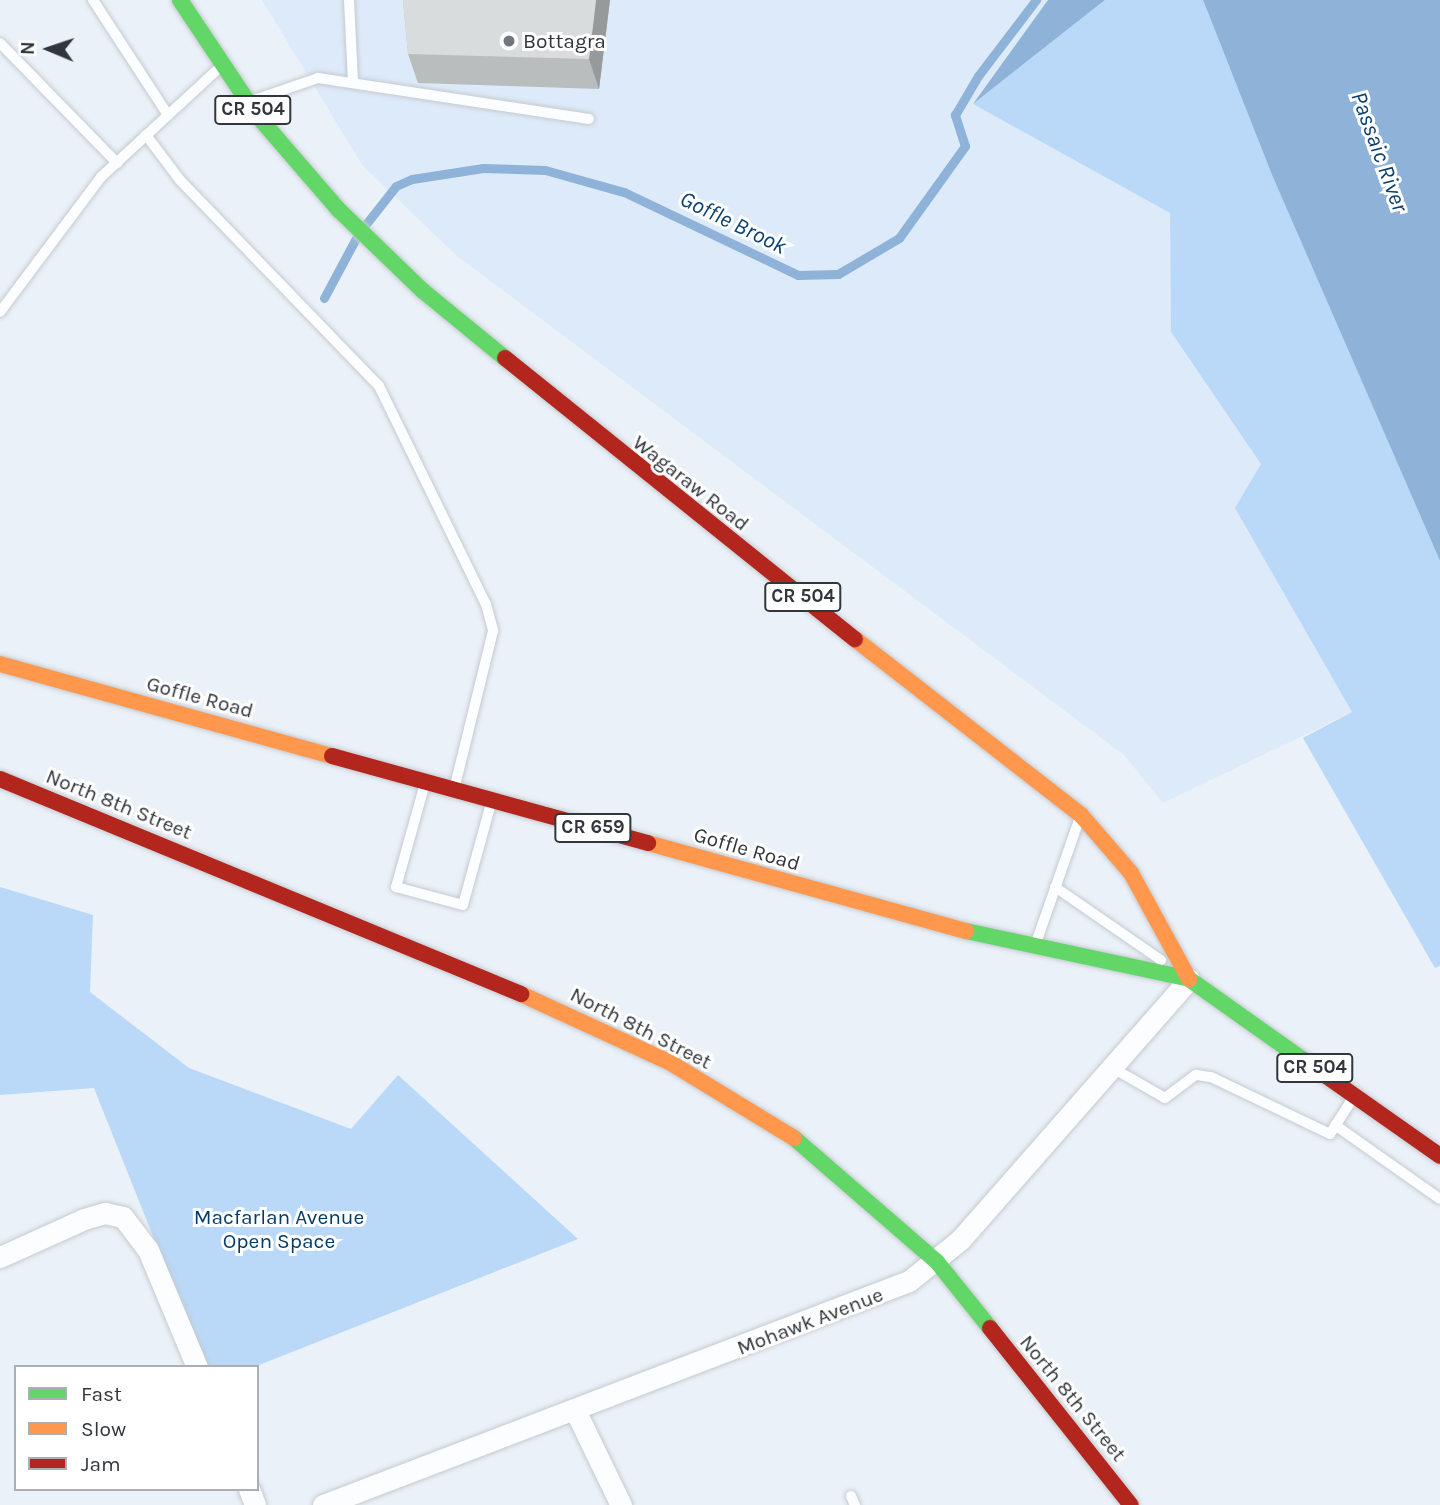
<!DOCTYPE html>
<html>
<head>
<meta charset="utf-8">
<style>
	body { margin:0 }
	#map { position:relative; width:1440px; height:1505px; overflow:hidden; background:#ebf1f8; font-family:Karla,sans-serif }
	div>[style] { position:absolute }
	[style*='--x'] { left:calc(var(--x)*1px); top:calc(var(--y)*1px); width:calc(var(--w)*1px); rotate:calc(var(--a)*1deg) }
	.built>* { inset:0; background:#ddeaf9 }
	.forest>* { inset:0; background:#bad8f7 }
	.water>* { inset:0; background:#8fb3d8 }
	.stream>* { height:9px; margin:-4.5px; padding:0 4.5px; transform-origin:4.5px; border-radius:4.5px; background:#8fb3d8 }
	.roads { filter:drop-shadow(0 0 2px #c5cad0) drop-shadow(0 0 2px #c5cad0) }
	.lane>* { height:10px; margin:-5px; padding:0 5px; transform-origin:5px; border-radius:5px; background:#fcfdfe }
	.street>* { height:21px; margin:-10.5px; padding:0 10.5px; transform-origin:10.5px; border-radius:10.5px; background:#fcfdfe }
	.fast>* { height:16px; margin:-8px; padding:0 8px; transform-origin:8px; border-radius:8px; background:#63d668 }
	.slow>* { height:16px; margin:-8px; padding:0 8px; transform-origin:8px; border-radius:8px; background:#ff974d }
	.jam>* { height:16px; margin:-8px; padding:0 8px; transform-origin:8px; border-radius:8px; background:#b3261e }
	.wall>* { inset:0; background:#babdbd }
	.shaded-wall>* { inset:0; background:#979a9a }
	.building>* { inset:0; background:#d8dcdc }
	.dots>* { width:19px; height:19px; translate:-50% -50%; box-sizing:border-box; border:4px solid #fff; border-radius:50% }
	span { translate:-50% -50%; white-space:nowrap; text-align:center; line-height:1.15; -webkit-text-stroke:6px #fff; paint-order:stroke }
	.shield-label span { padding:2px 5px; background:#fff; border:2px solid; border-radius:5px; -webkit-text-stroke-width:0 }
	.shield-label { font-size:19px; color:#30363b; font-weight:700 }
	.poi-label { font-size:21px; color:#30363b }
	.left { translate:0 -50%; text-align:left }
	.street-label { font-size:21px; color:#30363b }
	.park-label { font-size:21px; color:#033c6a }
	.water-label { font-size:23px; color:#0b4170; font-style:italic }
	.legend { position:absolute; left:14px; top:1365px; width:245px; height:126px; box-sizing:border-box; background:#fff; border:2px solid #acafb1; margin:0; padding:9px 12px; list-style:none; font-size:21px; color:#30363b }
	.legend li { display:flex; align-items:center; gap:14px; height:35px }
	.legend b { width:35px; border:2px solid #acafb1 }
	.north { position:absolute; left:14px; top:14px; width:70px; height:70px; -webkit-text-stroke:5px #fff; paint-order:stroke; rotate:272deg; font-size:19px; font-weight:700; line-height:28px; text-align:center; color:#30363b }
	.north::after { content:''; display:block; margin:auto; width:24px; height:32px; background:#30363b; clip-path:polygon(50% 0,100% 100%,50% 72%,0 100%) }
</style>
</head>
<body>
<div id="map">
	<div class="built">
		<div style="clip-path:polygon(262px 0,1048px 0,973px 104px,1170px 213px,1171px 332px,1261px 464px,1236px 508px,1352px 712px,1163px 803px,1124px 755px,457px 256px,362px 165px)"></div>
	</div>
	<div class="forest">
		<div style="clip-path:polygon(1105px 0,1203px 0,1272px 175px,1440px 561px,1440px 966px,1435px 968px,1303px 738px,1352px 712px,1235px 508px,1261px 464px,1171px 332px,1170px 213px,973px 104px)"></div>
		<div style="clip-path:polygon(0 887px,93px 915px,90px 992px,189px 1068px,351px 1129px,398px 1075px,578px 1239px,254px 1367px,205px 1367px,94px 1088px,0 1095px)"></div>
	</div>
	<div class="water">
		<div style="clip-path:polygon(1048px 0,1105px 0,973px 104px)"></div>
		<div style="clip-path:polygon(1203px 0,1440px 0,1440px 561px,1272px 175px)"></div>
	</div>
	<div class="stream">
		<div style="--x:366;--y:224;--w:48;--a:-51.7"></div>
		<div style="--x:396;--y:186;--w:17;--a:-24"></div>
		<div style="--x:412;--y:179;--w:72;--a:-8.8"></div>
		<div style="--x:483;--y:168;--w:62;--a:1.8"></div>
		<div style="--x:545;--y:170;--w:82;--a:15.6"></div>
		<div style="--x:624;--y:192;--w:193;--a:25.5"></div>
		<div style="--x:798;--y:275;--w:40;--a:-1.4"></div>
		<div style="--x:838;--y:274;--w:71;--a:-30.5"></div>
		<div style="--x:899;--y:238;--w:113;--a:-54.3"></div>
		<div style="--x:965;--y:146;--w:33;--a:-108"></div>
		<div style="--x:955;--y:115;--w:45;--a:-59.5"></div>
		<div style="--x:978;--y:76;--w:96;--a:-52.7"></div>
		<div style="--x:324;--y:298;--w:68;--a:-61.9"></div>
	</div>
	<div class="roads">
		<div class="lane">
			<div style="--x:93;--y:0;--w:137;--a:56.9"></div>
			<div style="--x:349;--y:0;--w:83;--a:87.2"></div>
			<div style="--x:0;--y:43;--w:168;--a:45.7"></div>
			<div style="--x:254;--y:100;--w:68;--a:-19"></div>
			<div style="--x:318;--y:78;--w:274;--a:8.6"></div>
			<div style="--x:146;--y:135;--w:56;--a:52.9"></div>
			<div style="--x:180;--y:180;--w:286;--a:46"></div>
			<div style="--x:379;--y:386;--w:243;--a:63.9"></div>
			<div style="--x:486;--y:604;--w:28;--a:75"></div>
			<div style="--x:493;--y:631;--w:160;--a:103.8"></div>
			<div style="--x:0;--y:312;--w:169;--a:-53.2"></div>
			<div style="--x:101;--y:177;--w:162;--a:-42.7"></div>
			<div style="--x:424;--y:787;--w:104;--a:105.6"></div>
			<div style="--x:396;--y:887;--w:69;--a:15"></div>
			<div style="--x:463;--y:905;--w:106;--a:-74.6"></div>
			<div style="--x:1055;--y:887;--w:129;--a:34.6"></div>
			<div style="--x:1037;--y:940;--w:127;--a:-70.7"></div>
			<div style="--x:1111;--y:1067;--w:62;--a:29.9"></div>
			<div style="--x:1165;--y:1098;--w:39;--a:-37"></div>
			<div style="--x:1196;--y:1075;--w:15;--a:8"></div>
			<div style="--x:1211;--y:1077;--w:132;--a:25.6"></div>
			<div style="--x:1330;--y:1134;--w:43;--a:-57.4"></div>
			<div style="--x:1335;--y:1125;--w:128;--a:35.2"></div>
			<div style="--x:851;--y:1496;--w:10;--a:66"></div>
		</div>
		<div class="street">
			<div style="--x:0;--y:1257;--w:92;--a:-24.3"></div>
			<div style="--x:84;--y:1219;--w:22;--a:-16"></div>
			<div style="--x:105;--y:1213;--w:18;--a:13"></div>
			<div style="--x:123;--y:1217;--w:41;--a:52.9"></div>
			<div style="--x:148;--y:1250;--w:127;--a:67.3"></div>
			<div style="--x:575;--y:1410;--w:106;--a:64.2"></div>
			<div style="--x:249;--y:1489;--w:17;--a:69"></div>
			<div style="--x:323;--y:1505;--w:627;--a:-20.92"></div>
			<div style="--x:909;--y:1281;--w:65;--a:-38.8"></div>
			<div style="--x:960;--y:1240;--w:347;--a:-48.7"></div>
		</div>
		<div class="fast">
			<div style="--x:180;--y:0;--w:137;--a:56.3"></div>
			<div style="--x:256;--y:114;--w:127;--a:49.2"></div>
			<div style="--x:339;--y:210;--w:117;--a:44"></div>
			<div style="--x:423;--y:291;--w:106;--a:39.3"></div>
			<div style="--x:966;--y:931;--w:228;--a:12.1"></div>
			<div style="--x:1189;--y:979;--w:142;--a:35.3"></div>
			<div style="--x:794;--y:1138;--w:189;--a:40.9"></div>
			<div style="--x:937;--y:1262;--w:85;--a:51.2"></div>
		</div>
		<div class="slow">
			<div style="--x:855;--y:639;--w:286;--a:37.9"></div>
			<div style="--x:1081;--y:815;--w:77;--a:49.2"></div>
			<div style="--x:1131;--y:873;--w:121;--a:61.3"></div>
			<div style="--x:0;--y:664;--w:345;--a:15.5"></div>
			<div style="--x:648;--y:843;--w:330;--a:15.5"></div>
			<div style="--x:521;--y:994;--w:165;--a:24.7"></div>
			<div style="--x:671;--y:1063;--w:144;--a:31.4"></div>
		</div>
		<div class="jam">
			<div style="--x:505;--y:358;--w:449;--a:38.8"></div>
			<div style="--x:332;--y:756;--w:328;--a:15.4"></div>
			<div style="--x:0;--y:779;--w:564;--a:22.42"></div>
			<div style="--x:1305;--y:1061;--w:165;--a:35.1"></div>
			<div style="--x:990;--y:1328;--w:226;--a:51.5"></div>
		</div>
	</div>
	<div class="wall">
		<div style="clip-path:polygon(403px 0,610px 0,599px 89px,418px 83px,408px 54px)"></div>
	</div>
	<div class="shaded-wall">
		<div style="clip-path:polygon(596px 0,610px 0,599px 89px,589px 59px)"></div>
	</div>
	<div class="building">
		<div style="clip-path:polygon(403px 0,596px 0,589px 59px,408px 54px)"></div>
	</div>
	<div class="dots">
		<div style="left:509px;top:41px;background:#71777d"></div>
	</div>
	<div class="shield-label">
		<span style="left:253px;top:110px">CR 504</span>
		<span style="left:803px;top:597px">CR 504</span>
		<span style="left:593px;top:828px">CR 659</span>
		<span style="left:1315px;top:1068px">CR 504</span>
	</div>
	<div class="poi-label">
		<span class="left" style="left:523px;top:41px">Bottagra</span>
	</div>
	<div class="street-label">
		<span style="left:691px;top:483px;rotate:38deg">Wagaraw Road</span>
		<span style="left:200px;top:697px;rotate:15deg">Goffle Road</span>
		<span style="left:119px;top:804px;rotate:22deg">North 8th Street</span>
		<span style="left:747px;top:849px;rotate:16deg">Goffle Road</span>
		<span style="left:641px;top:1028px;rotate:27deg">North 8th Street</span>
		<span style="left:810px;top:1321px;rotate:-21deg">Mohawk Avenue</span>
		<span style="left:1073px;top:1398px;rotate:51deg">North 8th Street</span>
	</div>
	<div class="park-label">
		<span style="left:279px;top:1229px">Macfarlan Avenue<br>Open Space</span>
	</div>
	<div class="water-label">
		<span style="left:1379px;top:152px;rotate:70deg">Passaic River</span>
		<span style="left:733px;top:223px;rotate:26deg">Goffle Brook</span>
	</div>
	<ul class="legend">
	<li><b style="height:9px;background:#63d668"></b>Fast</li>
	<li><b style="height:9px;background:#ff974d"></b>Slow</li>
	<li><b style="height:9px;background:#b3261e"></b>Jam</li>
	</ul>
	<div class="north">N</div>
</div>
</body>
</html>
